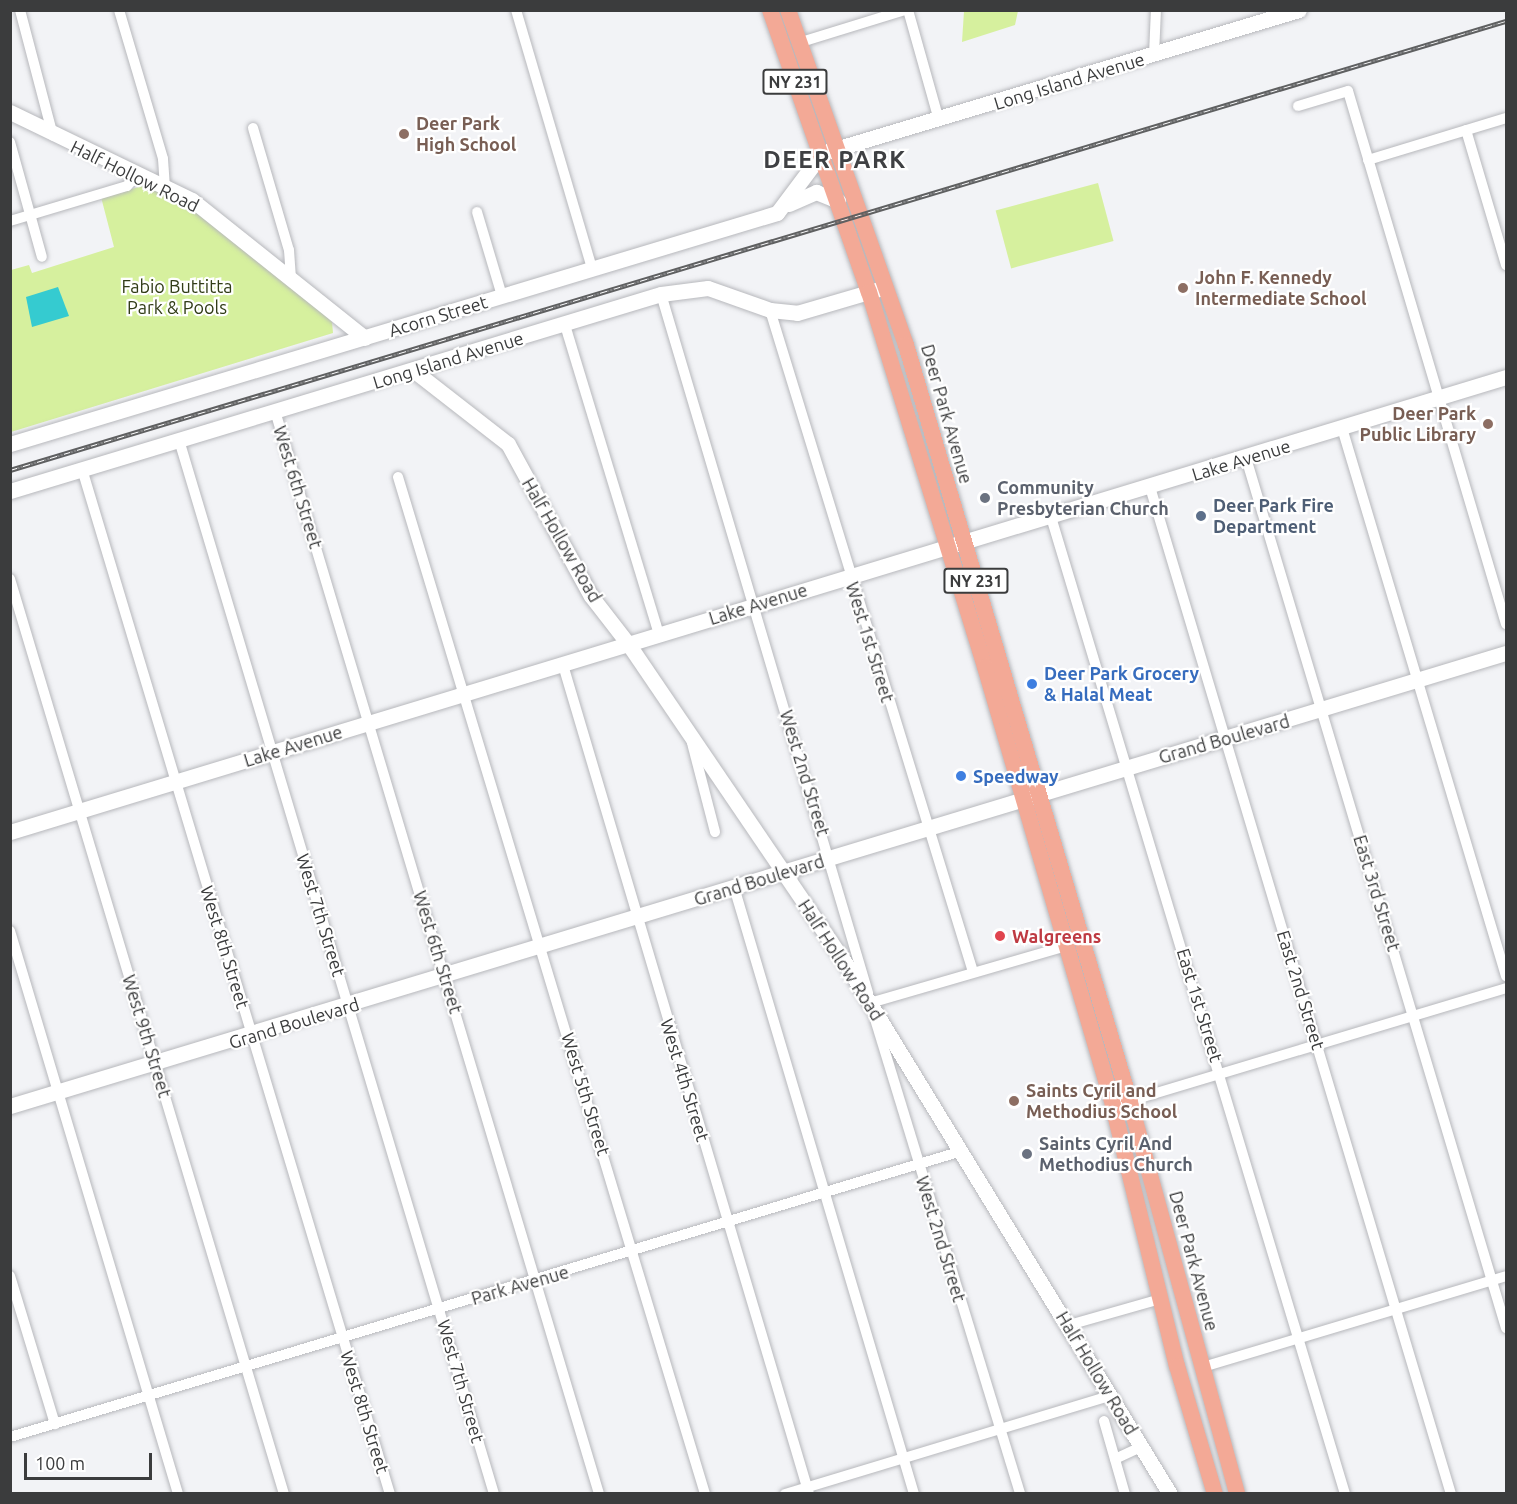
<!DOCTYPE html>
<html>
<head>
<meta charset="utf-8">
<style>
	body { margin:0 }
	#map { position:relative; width:1517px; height:1504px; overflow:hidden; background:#f2f3f6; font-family:Ubuntu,sans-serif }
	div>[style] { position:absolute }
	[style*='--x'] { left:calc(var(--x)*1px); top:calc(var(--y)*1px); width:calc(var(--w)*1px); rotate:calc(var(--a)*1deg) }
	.green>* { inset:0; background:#d6f09e; transform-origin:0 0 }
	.water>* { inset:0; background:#35cbd0 }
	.roads { filter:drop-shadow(0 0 2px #b7b8bc) drop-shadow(0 0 2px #b7b8bc) }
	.street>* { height:10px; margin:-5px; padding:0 5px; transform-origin:5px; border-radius:5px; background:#fff }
	.secondary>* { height:15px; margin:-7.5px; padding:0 7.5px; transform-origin:7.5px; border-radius:7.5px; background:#fff }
	.primary>* { height:16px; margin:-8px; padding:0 8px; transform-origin:8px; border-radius:8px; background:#f3a996 }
	.rail>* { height:4.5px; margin-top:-2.25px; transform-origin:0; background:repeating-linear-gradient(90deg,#fff 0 7px,#5f6061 0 14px); box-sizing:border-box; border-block:2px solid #5f6061 }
	.dots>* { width:16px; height:16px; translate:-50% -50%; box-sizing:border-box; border:3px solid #fff; border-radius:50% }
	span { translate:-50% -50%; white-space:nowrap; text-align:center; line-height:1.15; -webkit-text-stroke:4.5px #fff; paint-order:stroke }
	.shield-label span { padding:2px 4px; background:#fff; border:2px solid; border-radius:4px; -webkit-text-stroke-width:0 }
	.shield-label { font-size:16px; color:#3b3c3d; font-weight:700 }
	.street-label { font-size:18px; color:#3b3c3d }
	.education-label { font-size:18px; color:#785e54; font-weight:700 }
	.left { translate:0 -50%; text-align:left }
	.right { translate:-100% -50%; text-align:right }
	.park-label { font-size:18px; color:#313c17 }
	.worship-label { font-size:18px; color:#5b616d; font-weight:700 }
	.service-label { font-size:18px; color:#4e5e75; font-weight:700 }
	.shop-label { font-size:18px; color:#366cbe; font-weight:700 }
	.health-label { font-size:18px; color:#be3a42; font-weight:700 }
	.district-label { font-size:24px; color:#3f4043; font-weight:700; letter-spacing:1.5px }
	.frame { position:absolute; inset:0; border:12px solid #3b3c3d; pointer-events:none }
	.scale { position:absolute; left:24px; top:1453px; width:128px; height:27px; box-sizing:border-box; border:3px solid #3b3c3d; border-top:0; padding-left:8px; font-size:18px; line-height:21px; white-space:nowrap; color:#3b3c3d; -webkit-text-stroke:4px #fff; paint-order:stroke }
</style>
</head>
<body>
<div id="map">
	<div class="green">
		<div style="clip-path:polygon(964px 11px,964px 10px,1018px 11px,1015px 25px,962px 42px)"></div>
		<div style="left:1098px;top:183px;width:60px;height:106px;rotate:75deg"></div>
		<div style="clip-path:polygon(147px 185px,207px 219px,315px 306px,332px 322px,333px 333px,11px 432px,11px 270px,29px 265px,32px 273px,114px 247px,101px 197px)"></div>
	</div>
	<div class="water">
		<div style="clip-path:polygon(58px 287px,69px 316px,32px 327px,26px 297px)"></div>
	</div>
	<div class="roads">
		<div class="street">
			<div style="--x:20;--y:10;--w:130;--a:75.3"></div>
			<div style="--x:119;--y:10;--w:155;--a:73.5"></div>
			<div style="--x:163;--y:159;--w:28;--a:86"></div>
			<div style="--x:516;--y:10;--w:270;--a:73.6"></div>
			<div style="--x:908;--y:10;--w:114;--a:74.3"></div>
			<div style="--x:798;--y:43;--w:112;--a:-17.1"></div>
			<div style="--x:1154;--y:55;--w:45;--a:-87.5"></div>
			<div style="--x:1298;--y:106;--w:52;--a:-16.7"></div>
			<div style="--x:1348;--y:91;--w:556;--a:73.49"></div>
			<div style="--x:253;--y:128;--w:127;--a:73.6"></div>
			<div style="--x:289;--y:250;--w:29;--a:86"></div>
			<div style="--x:1466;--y:130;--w:141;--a:73.5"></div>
			<div style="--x:10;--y:142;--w:119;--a:74.5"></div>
			<div style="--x:1368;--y:160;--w:144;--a:-16.9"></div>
			<div style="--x:477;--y:212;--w:88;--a:73.4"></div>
			<div style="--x:10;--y:221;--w:122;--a:-16.7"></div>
			<div style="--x:127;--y:186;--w:16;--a:-47"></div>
			<div style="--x:661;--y:294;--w:729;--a:73.5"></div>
			<div style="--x:770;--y:310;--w:692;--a:72.95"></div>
			<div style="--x:565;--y:325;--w:324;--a:73.1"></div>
			<div style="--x:275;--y:411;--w:1130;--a:73.34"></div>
			<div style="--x:1342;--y:428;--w:572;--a:73.34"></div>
			<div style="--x:179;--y:440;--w:1100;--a:73.36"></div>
			<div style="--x:1246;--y:458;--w:908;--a:73.36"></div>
			<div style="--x:82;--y:469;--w:1070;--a:73.28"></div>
			<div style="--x:398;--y:477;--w:1062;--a:73.2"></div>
			<div style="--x:1150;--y:487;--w:1051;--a:73.36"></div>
			<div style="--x:1051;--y:517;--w:1020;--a:73.25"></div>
			<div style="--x:10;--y:579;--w:955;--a:73.33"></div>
			<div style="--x:563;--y:665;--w:865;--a:73.47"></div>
			<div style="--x:692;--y:743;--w:92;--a:75.5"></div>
			<div style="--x:734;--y:887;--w:633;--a:73.48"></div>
			<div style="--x:10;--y:931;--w:588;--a:73.38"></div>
			<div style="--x:870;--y:1003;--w:204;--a:-16.2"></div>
			<div style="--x:875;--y:1019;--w:497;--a:73"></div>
			<div style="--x:1113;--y:1106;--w:410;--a:-16.7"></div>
			<div style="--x:10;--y:1276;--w:155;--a:73.1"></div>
			<div style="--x:1069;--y:1325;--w:95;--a:-15.9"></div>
			<div style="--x:1203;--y:1367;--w:316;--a:-16.7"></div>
			<div style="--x:1104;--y:1421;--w:76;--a:74"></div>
			<div style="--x:10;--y:1437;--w:991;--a:-16.72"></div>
			<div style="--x:1115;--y:1459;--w:29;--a:-25"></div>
			<div style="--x:785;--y:1494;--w:339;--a:-16.8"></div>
		</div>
		<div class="secondary">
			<div style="--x:10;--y:112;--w:202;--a:25.8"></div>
			<div style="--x:192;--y:200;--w:221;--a:38.6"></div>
			<div style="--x:789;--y:204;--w:30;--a:-24"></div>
			<div style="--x:816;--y:192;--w:24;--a:22"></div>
			<div style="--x:413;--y:370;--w:120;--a:37.9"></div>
			<div style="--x:508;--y:444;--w:173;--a:61.4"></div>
			<div style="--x:591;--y:596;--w:62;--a:52.2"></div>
			<div style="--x:629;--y:645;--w:382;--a:55.8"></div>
			<div style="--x:844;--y:961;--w:625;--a:58.55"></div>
			<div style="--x:10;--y:444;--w:801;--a:-16.76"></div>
			<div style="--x:777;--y:213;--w:75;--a:-53.1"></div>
			<div style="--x:822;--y:153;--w:498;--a:-16.7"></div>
			<div style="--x:10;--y:491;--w:680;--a:-16.84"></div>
			<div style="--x:661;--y:294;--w:47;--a:-7.3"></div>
			<div style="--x:708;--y:288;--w:66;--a:19.5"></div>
			<div style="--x:770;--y:310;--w:27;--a:6"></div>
			<div style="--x:797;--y:313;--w:85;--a:-16.3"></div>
			<div style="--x:10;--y:832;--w:1564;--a:-16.92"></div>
			<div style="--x:10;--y:1106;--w:1563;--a:-16.85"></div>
		</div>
		<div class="primary">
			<div style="--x:770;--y:10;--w:299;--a:70.7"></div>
			<div style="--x:869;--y:292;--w:393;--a:72.8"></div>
			<div style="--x:985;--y:667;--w:457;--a:73.7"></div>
			<div style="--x:1113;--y:1106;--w:268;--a:76.2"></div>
			<div style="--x:1177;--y:1366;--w:134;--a:73.5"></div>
			<div style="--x:788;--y:10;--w:355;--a:70.6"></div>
			<div style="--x:906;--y:345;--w:789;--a:73.52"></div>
			<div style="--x:1130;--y:1102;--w:406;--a:74.7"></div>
		</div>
	</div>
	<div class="rail">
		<div style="--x:10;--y:470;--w:1562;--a:-16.71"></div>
	</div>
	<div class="dots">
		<div style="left:404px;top:134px;background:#8d6e63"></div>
		<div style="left:1183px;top:288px;background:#8d6e63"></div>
		<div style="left:1488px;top:424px;background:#8d6e63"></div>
		<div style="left:985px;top:498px;background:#6b7280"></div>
		<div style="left:1201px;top:516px;background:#5c6f8a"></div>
		<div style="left:1032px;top:684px;background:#3f7fe0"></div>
		<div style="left:961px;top:776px;background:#3f7fe0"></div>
		<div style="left:1000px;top:936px;background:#e0444e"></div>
		<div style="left:1014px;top:1101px;background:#8d6e63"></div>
		<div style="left:1027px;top:1154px;background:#6b7280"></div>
	</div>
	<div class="shield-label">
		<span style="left:795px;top:82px">NY 231</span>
		<span style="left:976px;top:581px">NY 231</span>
	</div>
	<div class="street-label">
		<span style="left:1069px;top:81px;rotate:-17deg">Long Island Avenue</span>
		<span style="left:135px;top:176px;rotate:26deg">Half Hollow Road</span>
		<span style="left:438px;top:316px;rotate:-17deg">Acorn Street</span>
		<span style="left:448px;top:360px;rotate:-17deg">Long Island Avenue</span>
		<span style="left:947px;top:414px;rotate:74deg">Deer Park Avenue</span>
		<span style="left:1241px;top:460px;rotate:-17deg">Lake Avenue</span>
		<span style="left:298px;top:487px;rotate:73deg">West 6th Street</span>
		<span style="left:562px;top:540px;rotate:60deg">Half Hollow Road</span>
		<span style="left:758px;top:604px;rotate:-17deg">Lake Avenue</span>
		<span style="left:870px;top:642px;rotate:73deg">West 1st Street</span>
		<span style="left:1224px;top:739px;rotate:-16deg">Grand Boulevard</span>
		<span style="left:293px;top:746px;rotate:-17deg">Lake Avenue</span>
		<span style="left:805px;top:773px;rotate:73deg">West 2nd Street</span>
		<span style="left:759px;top:880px;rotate:-17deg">Grand Boulevard</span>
		<span style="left:1377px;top:893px;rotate:73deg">East 3rd Street</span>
		<span style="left:321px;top:915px;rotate:73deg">West 7th Street</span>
		<span style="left:225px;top:947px;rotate:73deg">West 8th Street</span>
		<span style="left:438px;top:952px;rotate:73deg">West 6th Street</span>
		<span style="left:841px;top:960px;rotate:57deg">Half Hollow Road</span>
		<span style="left:1301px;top:990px;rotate:73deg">East 2nd Street</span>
		<span style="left:1200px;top:1005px;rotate:73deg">East 1st Street</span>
		<span style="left:294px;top:1023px;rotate:-17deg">Grand Boulevard</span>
		<span style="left:147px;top:1036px;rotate:73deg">West 9th Street</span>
		<span style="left:685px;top:1080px;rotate:73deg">West 4th Street</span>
		<span style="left:586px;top:1094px;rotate:73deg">West 5th Street</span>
		<span style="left:941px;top:1239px;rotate:73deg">West 2nd Street</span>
		<span style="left:1194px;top:1261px;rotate:75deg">Deer Park Avenue</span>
		<span style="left:520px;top:1285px;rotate:-16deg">Park Avenue</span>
		<span style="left:1097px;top:1373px;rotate:59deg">Half Hollow Road</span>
		<span style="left:461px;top:1381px;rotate:74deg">West 7th Street</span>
		<span style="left:365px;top:1412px;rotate:73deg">West 8th Street</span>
	</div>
	<div class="education-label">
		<span class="left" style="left:416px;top:134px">Deer Park<br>High School</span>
		<span class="left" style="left:1195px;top:288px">John F. Kennedy<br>Intermediate School</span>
		<span class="right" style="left:1476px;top:424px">Deer Park<br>Public Library</span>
		<span class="left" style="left:1026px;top:1101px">Saints Cyril and<br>Methodius School</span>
	</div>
	<div class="park-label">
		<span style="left:177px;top:297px">Fabio Buttitta<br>Park &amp; Pools</span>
	</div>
	<div class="worship-label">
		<span class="left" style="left:997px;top:498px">Community<br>Presbyterian Church</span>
		<span class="left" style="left:1039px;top:1154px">Saints Cyril And<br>Methodius Church</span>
	</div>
	<div class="service-label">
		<span class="left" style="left:1213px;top:516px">Deer Park Fire<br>Department</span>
	</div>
	<div class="shop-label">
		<span class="left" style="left:1044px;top:684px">Deer Park Grocery<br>&amp; Halal Meat</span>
		<span class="left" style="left:973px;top:776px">Speedway</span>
	</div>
	<div class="health-label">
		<span class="left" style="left:1012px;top:936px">Walgreens</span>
	</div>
	<div class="district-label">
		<span style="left:835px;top:160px">DEER PARK</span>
	</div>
	<div class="frame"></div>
	<div class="scale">100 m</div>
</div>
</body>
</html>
